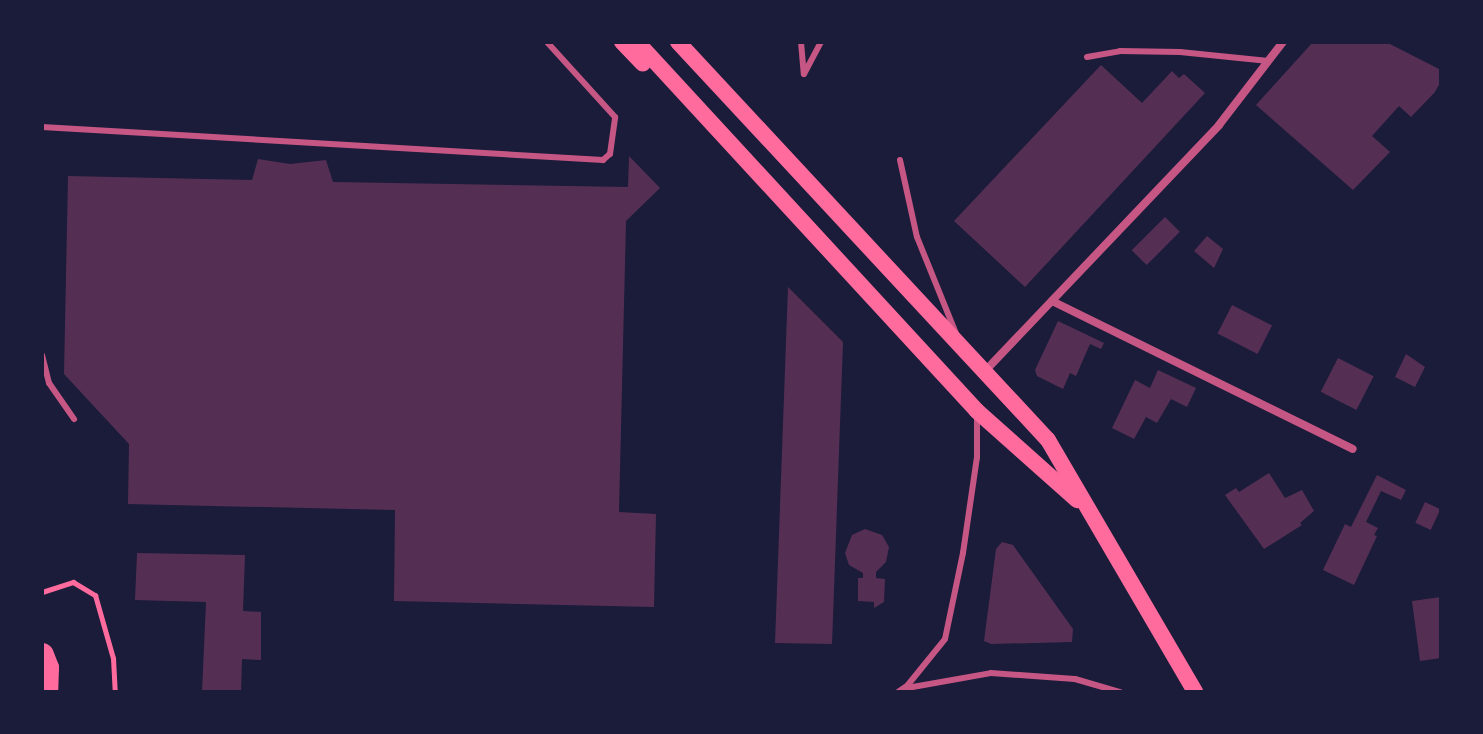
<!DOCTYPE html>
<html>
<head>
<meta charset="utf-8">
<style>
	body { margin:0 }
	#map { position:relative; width:1483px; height:734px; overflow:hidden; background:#1b1b3a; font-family:Arial,sans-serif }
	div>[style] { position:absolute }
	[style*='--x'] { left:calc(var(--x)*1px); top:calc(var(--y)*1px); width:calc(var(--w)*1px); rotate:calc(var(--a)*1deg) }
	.building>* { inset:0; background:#542f53; transform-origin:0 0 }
	.path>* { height:5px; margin:-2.5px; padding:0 2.5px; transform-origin:2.5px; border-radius:2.5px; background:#ff6b9d }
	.service>* { height:6px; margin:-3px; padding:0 3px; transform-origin:3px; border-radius:3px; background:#c65784 }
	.minor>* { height:8px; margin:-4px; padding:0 4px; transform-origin:4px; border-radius:4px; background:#c65784 }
	.secondary>* { height:16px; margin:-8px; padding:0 8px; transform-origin:8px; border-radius:8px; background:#ff6b9d }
	.motorway>* { height:24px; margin:-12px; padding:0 12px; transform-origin:12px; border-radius:12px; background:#ff6b9d }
	span { translate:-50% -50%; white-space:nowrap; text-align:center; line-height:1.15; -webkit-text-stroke:6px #1b1b3a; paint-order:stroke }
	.frame { position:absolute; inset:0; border:44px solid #1b1b3a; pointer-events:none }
</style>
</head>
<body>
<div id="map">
	<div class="building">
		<div style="clip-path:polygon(1313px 42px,1386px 42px,1441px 70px,1441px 81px,1435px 92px,1411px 117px,1399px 106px,1372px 136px,1390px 152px,1353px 190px,1256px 105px)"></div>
		<div style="clip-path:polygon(1101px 65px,1142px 103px,1172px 71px,1179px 78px,1184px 74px,1205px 93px,1025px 287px,954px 221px)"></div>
		<div style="clip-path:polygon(629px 156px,660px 188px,626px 221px,619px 512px,656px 514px,654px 607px,394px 601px,395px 510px,128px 504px,129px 444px,64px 374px,68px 176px,252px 180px,258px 159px,290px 164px,326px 160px,333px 182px,628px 187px)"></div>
		<div style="left:1165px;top:217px;width:21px;height:47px;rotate:45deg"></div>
		<div style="clip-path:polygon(1207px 236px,1223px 249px,1214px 268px,1194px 251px)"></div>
		<div style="clip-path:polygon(788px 287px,843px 342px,832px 644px,775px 643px)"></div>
		<div style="left:1232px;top:305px;width:45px;height:32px;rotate:27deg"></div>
		<div style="clip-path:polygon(1058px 321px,1104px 343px,1101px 349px,1090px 344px,1076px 376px,1070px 373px,1063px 389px,1037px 376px,1035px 370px)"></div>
		<div style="clip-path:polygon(1406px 354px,1425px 367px,1415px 387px,1395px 377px)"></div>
		<div style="left:1338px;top:358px;width:40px;height:38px;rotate:27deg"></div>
		<div style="clip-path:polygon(1158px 370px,1196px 388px,1187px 407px,1171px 399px,1157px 423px,1146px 417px,1134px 439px,1112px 428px,1135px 380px,1150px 388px)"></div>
		<div style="clip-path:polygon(1269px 473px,1285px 498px,1302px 490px,1314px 511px,1300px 523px,1302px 525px,1264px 549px,1225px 495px,1236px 488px,1239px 492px)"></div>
		<div style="clip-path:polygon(1377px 475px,1406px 490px,1401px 500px,1381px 491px,1366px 522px,1378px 528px,1374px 535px,1377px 536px,1354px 585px,1323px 570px,1345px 524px,1351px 527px)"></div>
		<div style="left:1425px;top:502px;width:17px;height:23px;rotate:25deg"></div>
		<div style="clip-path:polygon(865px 529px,882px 535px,889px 547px,886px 562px,876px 572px,876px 578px,885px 579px,884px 602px,874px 608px,874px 602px,858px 601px,858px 578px,863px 578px,863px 573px,849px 565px,845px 553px,852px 535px)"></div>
		<div style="clip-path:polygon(1002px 542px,1013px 545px,1073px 629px,1072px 642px,991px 644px,984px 641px,996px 549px)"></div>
		<div style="clip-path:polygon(137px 553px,245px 555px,243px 611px,261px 612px,261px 660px,242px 659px,241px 692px,202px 692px,206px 602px,135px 600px)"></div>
		<div style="clip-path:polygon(1441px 597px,1441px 658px,1420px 661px,1412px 601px)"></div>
	</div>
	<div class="path">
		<div style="--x:42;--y:592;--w:33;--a:-18"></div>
		<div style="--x:73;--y:582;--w:26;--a:31"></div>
		<div style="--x:95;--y:595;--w:66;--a:74.1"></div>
		<div style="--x:113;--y:658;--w:34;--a:87"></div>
	</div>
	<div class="service">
		<div style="--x:801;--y:42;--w:32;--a:85"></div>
		<div style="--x:1087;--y:57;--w:34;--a:-10"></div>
		<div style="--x:1120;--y:51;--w:60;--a:1"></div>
		<div style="--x:1180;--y:52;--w:89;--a:5.8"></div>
		<div style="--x:804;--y:74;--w:36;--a:-62"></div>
		<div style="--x:42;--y:127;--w:562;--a:3.37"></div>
		<div style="--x:603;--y:160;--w:9;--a:-41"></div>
		<div style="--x:610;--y:154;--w:37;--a:-82"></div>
		<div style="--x:615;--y:117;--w:101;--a:-132.2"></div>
		<div style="--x:900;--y:160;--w:79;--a:77.6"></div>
		<div style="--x:917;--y:237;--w:107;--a:68"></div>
		<div style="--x:42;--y:355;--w:29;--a:76"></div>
		<div style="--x:49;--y:383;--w:44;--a:55.2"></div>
		<div style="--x:907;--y:688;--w:85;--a:-10.1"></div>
		<div style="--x:991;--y:673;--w:84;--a:4.1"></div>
		<div style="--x:1075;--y:679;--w:47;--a:16.1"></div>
		<div style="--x:898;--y:692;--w:11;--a:-34"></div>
		<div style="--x:907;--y:686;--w:60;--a:-51"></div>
		<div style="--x:945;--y:639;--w:88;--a:-78.2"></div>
		<div style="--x:963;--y:553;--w:97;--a:-81.7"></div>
		<div style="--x:977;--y:457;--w:43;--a:-90"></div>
	</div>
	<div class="minor">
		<div style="--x:1052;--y:301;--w:335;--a:26.2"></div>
		<div style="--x:986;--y:370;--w:338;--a:-46.4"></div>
		<div style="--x:1219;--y:125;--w:105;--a:-52.4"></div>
	</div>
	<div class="secondary">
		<div style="--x:622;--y:42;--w:30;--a:46"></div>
		<div style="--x:637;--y:42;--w:502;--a:47.34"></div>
		<div style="--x:977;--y:411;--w:134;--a:41.7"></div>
		<div style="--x:678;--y:42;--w:543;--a:47.09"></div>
		<div style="--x:1048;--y:440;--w:292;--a:59.7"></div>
	</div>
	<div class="motorway">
		<div style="--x:42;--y:655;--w:14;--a:69"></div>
		<div style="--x:47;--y:668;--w:24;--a:92"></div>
	</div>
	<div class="frame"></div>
</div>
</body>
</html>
